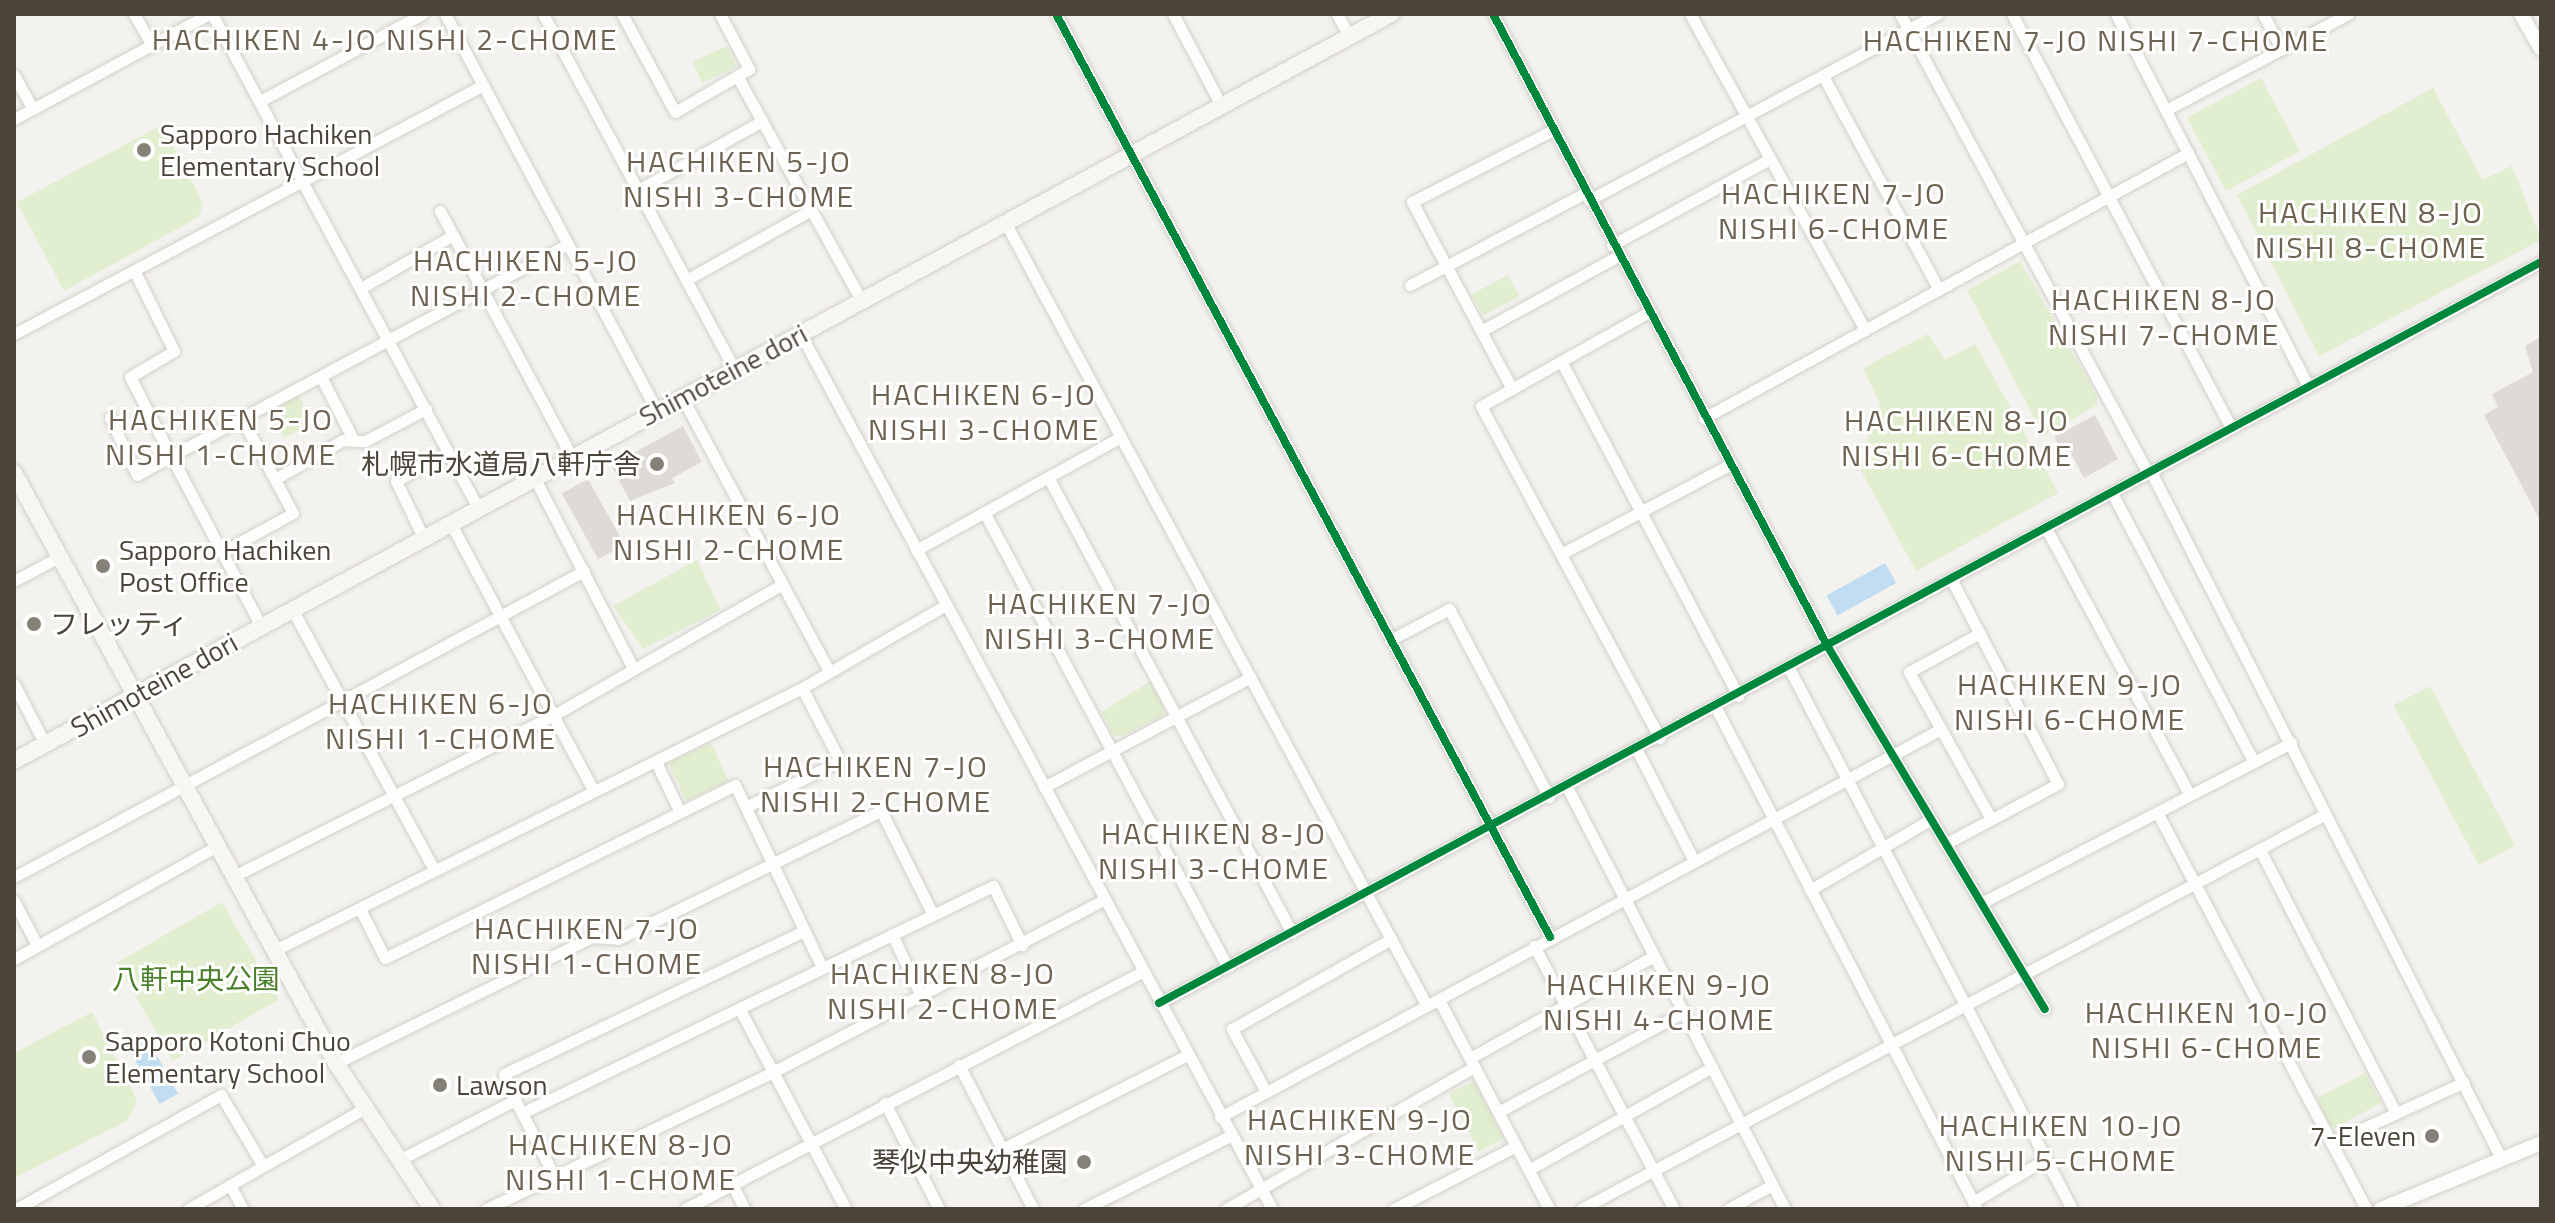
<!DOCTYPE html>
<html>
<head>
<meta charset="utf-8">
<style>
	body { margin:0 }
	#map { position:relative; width:2555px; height:1223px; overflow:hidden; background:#f4f2ee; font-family:"Titillium Web","Noto Sans JP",sans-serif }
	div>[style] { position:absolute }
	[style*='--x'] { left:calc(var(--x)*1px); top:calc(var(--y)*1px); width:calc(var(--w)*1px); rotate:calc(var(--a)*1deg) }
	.green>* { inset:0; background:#e1eecf; transform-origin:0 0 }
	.water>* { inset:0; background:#c0ddf1; transform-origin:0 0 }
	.building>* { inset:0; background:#dedbd6; transform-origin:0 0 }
	.roads { filter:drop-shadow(0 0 2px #d2d0cb) drop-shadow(0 0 2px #d2d0cb) }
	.minor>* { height:11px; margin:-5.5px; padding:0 5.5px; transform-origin:5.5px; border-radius:5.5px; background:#fdfdfc }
	.tertiary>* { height:14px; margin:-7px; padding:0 7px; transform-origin:7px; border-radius:7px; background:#fdfdfc }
	.secondary>* { height:16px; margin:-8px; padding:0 8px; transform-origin:8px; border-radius:8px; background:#f7f6f1 }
	.cycleway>* { height:8px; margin:-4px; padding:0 4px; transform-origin:4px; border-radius:4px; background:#00873e }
	.dots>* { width:22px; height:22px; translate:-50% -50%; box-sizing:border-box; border:4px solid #fff; border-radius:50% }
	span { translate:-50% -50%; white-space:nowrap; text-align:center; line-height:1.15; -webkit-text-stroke:6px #fff; paint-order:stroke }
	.poi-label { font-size:28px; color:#4b4439 }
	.left { translate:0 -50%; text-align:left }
	.right { translate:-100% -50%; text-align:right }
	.street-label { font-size:28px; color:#4b4439 }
	.park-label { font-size:28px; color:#4a7f2a }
	.neighbourhood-label { font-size:30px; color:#6e6250; letter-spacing:2px }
	.frame { position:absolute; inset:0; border:16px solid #4b4439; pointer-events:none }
</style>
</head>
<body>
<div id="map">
	<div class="green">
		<div style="left:727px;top:46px;width:23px;height:38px;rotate:65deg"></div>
		<div style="left:2261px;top:78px;width:83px;height:84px;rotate:62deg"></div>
		<div style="clip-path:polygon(2433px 88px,2482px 180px,2512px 166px,2541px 240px,2319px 356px,2237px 195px)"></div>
		<div style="clip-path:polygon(162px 125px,203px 203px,199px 217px,64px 291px,17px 202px)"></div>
		<div style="clip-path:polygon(2020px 261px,2097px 396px,2097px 405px,2044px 436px,1967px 290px)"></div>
		<div style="left:1508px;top:275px;width:24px;height:41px;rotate:62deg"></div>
		<div style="clip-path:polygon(1928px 334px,1945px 360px,1975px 344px,2058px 493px,1916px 571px,1858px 465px,1880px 403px,1863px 368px)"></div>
		<div style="clip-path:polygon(299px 395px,311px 424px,284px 438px,271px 411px)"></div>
		<div style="clip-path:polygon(697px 560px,721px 610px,643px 649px,613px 606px)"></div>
		<div style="clip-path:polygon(1151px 681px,1165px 709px,1162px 716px,1120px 737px,1113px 734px,1101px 712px)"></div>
		<div style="left:2430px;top:686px;width:181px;height:41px;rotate:62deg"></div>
		<div style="left:711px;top:743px;width:42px;height:47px;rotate:65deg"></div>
		<div style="left:222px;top:902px;width:113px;height:122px;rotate:60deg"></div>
		<div style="clip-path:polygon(92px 1012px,137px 1100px,127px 1121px,14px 1178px,14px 1053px)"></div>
		<div style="clip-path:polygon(2365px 1073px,2381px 1103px,2335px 1128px,2329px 1124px,2317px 1098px)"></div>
		<div style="left:1474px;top:1081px;width:65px;height:28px;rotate:63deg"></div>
	</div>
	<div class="water">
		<div style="left:1885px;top:563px;width:23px;height:67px;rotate:61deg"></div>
		<div style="left:146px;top:1036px;width:66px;height:21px;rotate:61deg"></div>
	</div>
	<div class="building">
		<div style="clip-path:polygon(2541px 337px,2541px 522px,2484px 415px,2498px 407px,2492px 394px,2533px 372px,2525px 346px)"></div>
		<div style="clip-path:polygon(2095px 415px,2118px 459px,2084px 478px,2067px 446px,2061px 449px,2054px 437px)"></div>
		<div style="clip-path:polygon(683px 426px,702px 462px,672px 478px,675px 483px,630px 501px,611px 465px)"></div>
		<div style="left:588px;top:479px;width:75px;height:30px;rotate:61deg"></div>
	</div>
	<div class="roads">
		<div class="minor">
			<div style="--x:134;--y:14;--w:36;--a:60"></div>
			<div style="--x:212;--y:14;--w:561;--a:61.7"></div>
			<div style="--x:445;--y:14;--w:450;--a:61.9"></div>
			<div style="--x:543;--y:14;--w:403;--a:61.7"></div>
			<div style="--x:622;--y:14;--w:111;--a:61.6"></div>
			<div style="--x:675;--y:112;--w:86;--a:-30.2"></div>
			<div style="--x:749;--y:69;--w:62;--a:-117.8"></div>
			<div style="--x:1056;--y:14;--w:1047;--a:61.84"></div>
			<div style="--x:1173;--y:14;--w:103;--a:62.2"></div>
			<div style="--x:1337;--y:14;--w:25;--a:61"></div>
			<div style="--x:1493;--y:14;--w:716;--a:62.11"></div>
			<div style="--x:1828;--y:647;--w:422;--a:59.1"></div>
			<div style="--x:1690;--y:14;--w:361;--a:61"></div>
			<div style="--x:1900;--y:14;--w:522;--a:61.62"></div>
			<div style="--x:2012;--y:14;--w:468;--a:62.1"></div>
			<div style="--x:2116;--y:14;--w:419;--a:62.7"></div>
			<div style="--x:2263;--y:14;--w:40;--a:62"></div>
			<div style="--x:14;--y:75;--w:39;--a:61"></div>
			<div style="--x:737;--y:76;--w:256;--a:61"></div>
			<div style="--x:1823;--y:76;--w:243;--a:61.5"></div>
			<div style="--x:260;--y:101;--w:184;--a:-28.2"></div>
			<div style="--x:2166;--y:110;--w:206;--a:-27.8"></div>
			<div style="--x:14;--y:119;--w:221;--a:-28.3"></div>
			<div style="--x:638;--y:190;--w:142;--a:-29.1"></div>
			<div style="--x:1589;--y:200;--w:395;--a:-28.1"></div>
			<div style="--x:440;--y:211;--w:279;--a:61.8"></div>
			<div style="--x:1005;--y:222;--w:890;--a:61.71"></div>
			<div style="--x:1612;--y:245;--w:180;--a:-28.6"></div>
			<div style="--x:686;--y:280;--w:143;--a:-29.2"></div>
			<div style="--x:1410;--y:285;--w:198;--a:-27.7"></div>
			<div style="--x:361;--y:288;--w:106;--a:-29.9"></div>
			<div style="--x:1647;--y:313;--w:190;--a:150.7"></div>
			<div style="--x:1481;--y:406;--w:377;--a:61.7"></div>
			<div style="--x:1481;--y:331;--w:156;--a:-28.7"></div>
			<div style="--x:800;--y:333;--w:995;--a:61.68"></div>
			<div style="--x:14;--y:334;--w:531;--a:-27.96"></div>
			<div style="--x:1561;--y:361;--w:379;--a:62.1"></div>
			<div style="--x:321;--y:377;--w:72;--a:62.7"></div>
			<div style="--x:1512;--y:389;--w:212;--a:-118.1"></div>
			<div style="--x:1412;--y:202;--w:158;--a:-27.1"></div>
			<div style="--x:682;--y:397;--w:311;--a:61.8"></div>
			<div style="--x:110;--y:418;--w:63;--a:64.7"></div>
			<div style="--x:137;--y:475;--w:39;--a:-29"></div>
			<div style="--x:171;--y:456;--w:89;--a:-117.4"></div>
			<div style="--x:130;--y:377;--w:51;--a:-30.6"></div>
			<div style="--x:174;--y:351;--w:90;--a:-116.3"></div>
			<div style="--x:1704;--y:418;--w:552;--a:-28.7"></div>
			<div style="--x:2151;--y:472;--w:772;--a:62.97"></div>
			<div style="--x:534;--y:477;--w:213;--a:62.6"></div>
			<div style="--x:1048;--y:477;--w:517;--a:61.85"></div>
			<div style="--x:275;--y:479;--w:78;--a:-29.8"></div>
			<div style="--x:343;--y:440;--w:22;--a:3"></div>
			<div style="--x:365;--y:441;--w:69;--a:-27.7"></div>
			<div style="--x:2112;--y:493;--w:304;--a:62.2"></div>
			<div style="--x:984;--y:512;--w:515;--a:61.84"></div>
			<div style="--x:450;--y:522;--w:302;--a:61.9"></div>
			<div style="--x:2046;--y:528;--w:303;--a:61.7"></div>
			<div style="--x:423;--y:537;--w:62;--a:-115.7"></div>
			<div style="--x:396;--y:481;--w:60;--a:-29.1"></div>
			<div style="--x:916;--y:550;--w:234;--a:-28.9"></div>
			<div style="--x:222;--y:552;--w:81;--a:-28.8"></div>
			<div style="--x:293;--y:513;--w:107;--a:-118.5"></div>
			<div style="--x:1561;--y:554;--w:190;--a:-27.9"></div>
			<div style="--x:14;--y:581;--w:51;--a:-28.1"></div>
			<div style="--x:292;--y:609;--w:296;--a:61.4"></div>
			<div style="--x:261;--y:626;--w:192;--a:-117.9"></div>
			<div style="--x:171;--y:456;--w:450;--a:-28.1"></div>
			<div style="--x:1980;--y:633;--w:81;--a:151.2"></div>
			<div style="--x:1909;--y:672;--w:168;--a:60.8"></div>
			<div style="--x:1390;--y:640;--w:67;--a:-27.7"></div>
			<div style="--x:1449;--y:609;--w:213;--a:62"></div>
			<div style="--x:1789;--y:668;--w:611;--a:62.39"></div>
			<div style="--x:14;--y:684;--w:68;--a:62.7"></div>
			<div style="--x:1716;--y:708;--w:565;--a:62.48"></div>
			<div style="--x:1637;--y:750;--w:123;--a:62.8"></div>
			<div style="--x:656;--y:762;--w:55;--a:64.4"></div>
			<div style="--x:1044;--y:787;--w:234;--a:-28"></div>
			<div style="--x:1567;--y:787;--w:475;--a:62.7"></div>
			<div style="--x:746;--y:807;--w:105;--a:-26.1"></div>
			<div style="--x:840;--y:761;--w:82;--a:-117.5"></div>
			<div style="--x:2157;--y:812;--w:449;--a:62.2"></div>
			<div style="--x:1945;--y:844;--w:128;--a:-28"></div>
			<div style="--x:2058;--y:784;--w:230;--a:-117.5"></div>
			<div style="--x:2260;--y:850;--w:296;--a:62.7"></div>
			<div style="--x:14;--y:877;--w:647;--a:-28.23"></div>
			<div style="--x:232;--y:877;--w:360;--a:-26.7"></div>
			<div style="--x:554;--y:715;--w:262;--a:-29.8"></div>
			<div style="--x:1810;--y:890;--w:139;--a:-30.3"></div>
			<div style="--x:14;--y:901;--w:47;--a:62.4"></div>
			<div style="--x:1981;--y:903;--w:349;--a:-27.3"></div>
			<div style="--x:360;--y:909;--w:55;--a:63"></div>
			<div style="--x:385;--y:958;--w:390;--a:-26.3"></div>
			<div style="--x:735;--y:785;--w:202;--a:64.5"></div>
			<div style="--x:892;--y:934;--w:68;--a:64.9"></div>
			<div style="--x:1534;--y:946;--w:298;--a:62"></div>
			<div style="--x:273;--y:951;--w:591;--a:-26.43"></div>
			<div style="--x:802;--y:688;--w:166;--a:-30"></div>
			<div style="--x:14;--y:959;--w:230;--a:-29.1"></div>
			<div style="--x:1439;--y:1000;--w:236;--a:62.2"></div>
			<div style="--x:1159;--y:1003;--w:1568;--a:-28.2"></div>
			<div style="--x:739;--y:1008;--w:228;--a:62"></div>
			<div style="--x:1470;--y:1058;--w:208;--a:-29"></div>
			<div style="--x:336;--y:1063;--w:285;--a:-26.2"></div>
			<div style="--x:592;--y:937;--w:26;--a:4"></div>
			<div style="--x:618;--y:939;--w:292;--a:-26"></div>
			<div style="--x:881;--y:811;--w:116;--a:63.4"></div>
			<div style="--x:959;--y:1065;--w:162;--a:62.8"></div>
			<div style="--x:1266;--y:1092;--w:72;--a:-118.4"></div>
			<div style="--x:1232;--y:1029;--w:183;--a:-29.5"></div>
			<div style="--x:515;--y:1100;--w:15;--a:62"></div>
			<div style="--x:522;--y:1113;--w:523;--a:-25.73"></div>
			<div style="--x:993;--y:886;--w:66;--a:63.8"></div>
			<div style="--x:885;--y:1103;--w:119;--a:63"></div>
			<div style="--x:1498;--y:1112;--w:209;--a:-28.3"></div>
			<div style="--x:522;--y:1113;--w:73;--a:63.1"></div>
			<div style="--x:1220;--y:1117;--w:819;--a:-28.29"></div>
			<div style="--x:2331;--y:1143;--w:146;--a:-24.6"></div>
			<div style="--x:1002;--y:1149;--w:208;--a:-26.9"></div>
			<div style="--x:399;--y:1160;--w:131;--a:-27.3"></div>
			<div style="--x:515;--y:1100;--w:28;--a:-113"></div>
			<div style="--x:504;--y:1074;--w:332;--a:-25.5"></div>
			<div style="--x:1528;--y:1170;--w:211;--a:-29.2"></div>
			<div style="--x:732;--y:1184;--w:28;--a:63"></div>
			<div style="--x:230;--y:1185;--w:27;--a:62"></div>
			<div style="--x:1973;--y:1202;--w:85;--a:-30.5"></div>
			<div style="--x:16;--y:1209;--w:235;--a:-29.1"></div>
			<div style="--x:221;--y:1095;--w:82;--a:59.4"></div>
			<div style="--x:188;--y:1209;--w:204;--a:-29.7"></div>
			<div style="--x:486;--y:1209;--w:316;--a:-25.5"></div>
			<div style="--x:771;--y:1073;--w:375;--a:-27.5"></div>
			<div style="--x:685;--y:1209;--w:515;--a:-27.41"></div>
			<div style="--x:1084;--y:1209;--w:163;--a:-26.6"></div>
			<div style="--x:1226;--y:1209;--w:286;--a:-29.8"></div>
			<div style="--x:1394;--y:1209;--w:137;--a:-27.3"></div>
			<div style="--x:1581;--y:1209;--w:841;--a:-27.94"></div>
			<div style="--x:1728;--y:1209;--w:50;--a:-28.6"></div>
		</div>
		<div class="tertiary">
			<div style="--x:2521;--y:14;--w:40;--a:60.3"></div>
			<div style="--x:2381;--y:1209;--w:173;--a:-22.4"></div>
		</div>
		<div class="secondary">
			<div style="--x:14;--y:473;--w:672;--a:61.38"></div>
			<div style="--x:336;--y:1063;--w:175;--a:56.7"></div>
			<div style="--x:14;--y:761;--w:1567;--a:-28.48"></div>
		</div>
	</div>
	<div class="cycleway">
		<div style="--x:1056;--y:14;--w:1047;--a:61.84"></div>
		<div style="--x:1493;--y:14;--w:716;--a:62.11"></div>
		<div style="--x:1828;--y:647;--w:422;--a:59.1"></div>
		<div style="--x:1159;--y:1003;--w:1568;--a:-28.2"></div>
	</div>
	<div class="dots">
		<div style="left:144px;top:150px;background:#868178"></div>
		<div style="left:657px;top:464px;background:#868178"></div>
		<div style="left:103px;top:566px;background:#868178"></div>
		<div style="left:34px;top:624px;background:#868178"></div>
		<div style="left:89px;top:1057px;background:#868178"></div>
		<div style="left:440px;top:1085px;background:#868178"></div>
		<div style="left:2432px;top:1136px;background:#868178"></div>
		<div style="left:1084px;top:1162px;background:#868178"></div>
	</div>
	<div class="poi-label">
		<span class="left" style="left:160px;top:150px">Sapporo Hachiken<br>Elementary School</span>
		<span class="right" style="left:641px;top:464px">札幌市水道局八軒庁舎</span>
		<span class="left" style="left:119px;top:566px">Sapporo Hachiken<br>Post Office</span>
		<span class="left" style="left:50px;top:624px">フレッティ</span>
		<span class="left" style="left:105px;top:1057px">Sapporo Kotoni Chuo<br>Elementary School</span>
		<span class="left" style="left:456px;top:1085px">Lawson</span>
		<span class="right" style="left:2416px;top:1136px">7-Eleven</span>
		<span class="right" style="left:1068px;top:1162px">琴似中央幼稚園</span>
	</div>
	<div class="street-label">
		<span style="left:723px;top:375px;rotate:-28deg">Shimoteine dori</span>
		<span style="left:154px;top:685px;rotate:-29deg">Shimoteine dori</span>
	</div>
	<div class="park-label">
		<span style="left:196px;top:979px">八軒中央公園</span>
	</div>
	<div class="neighbourhood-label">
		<span style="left:385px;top:39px">HACHIKEN 4-JO NISHI 2-CHOME</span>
		<span style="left:2096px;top:40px">HACHIKEN 7-JO NISHI 7-CHOME</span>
		<span style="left:739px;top:178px">HACHIKEN 5-JO<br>NISHI 3-CHOME</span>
		<span style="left:1834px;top:210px">HACHIKEN 7-JO<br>NISHI 6-CHOME</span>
		<span style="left:2371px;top:229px">HACHIKEN 8-JO<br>NISHI 8-CHOME</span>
		<span style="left:526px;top:277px">HACHIKEN 5-JO<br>NISHI 2-CHOME</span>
		<span style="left:2164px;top:316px">HACHIKEN 8-JO<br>NISHI 7-CHOME</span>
		<span style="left:984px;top:411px">HACHIKEN 6-JO<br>NISHI 3-CHOME</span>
		<span style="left:221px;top:436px">HACHIKEN 5-JO<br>NISHI 1-CHOME</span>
		<span style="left:1957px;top:437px">HACHIKEN 8-JO<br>NISHI 6-CHOME</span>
		<span style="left:729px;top:531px">HACHIKEN 6-JO<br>NISHI 2-CHOME</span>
		<span style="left:1100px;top:620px">HACHIKEN 7-JO<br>NISHI 3-CHOME</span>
		<span style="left:2070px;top:701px">HACHIKEN 9-JO<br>NISHI 6-CHOME</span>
		<span style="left:441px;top:720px">HACHIKEN 6-JO<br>NISHI 1-CHOME</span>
		<span style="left:876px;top:783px">HACHIKEN 7-JO<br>NISHI 2-CHOME</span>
		<span style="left:1214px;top:850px">HACHIKEN 8-JO<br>NISHI 3-CHOME</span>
		<span style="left:587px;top:945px">HACHIKEN 7-JO<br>NISHI 1-CHOME</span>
		<span style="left:943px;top:990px">HACHIKEN 8-JO<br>NISHI 2-CHOME</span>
		<span style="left:1659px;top:1001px">HACHIKEN 9-JO<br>NISHI 4-CHOME</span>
		<span style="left:2207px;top:1029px">HACHIKEN 10-JO<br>NISHI 6-CHOME</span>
		<span style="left:1360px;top:1136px">HACHIKEN 9-JO<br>NISHI 3-CHOME</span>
		<span style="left:2061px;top:1142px">HACHIKEN 10-JO<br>NISHI 5-CHOME</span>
		<span style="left:621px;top:1161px">HACHIKEN 8-JO<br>NISHI 1-CHOME</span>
	</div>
	<div class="frame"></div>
</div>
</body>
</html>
